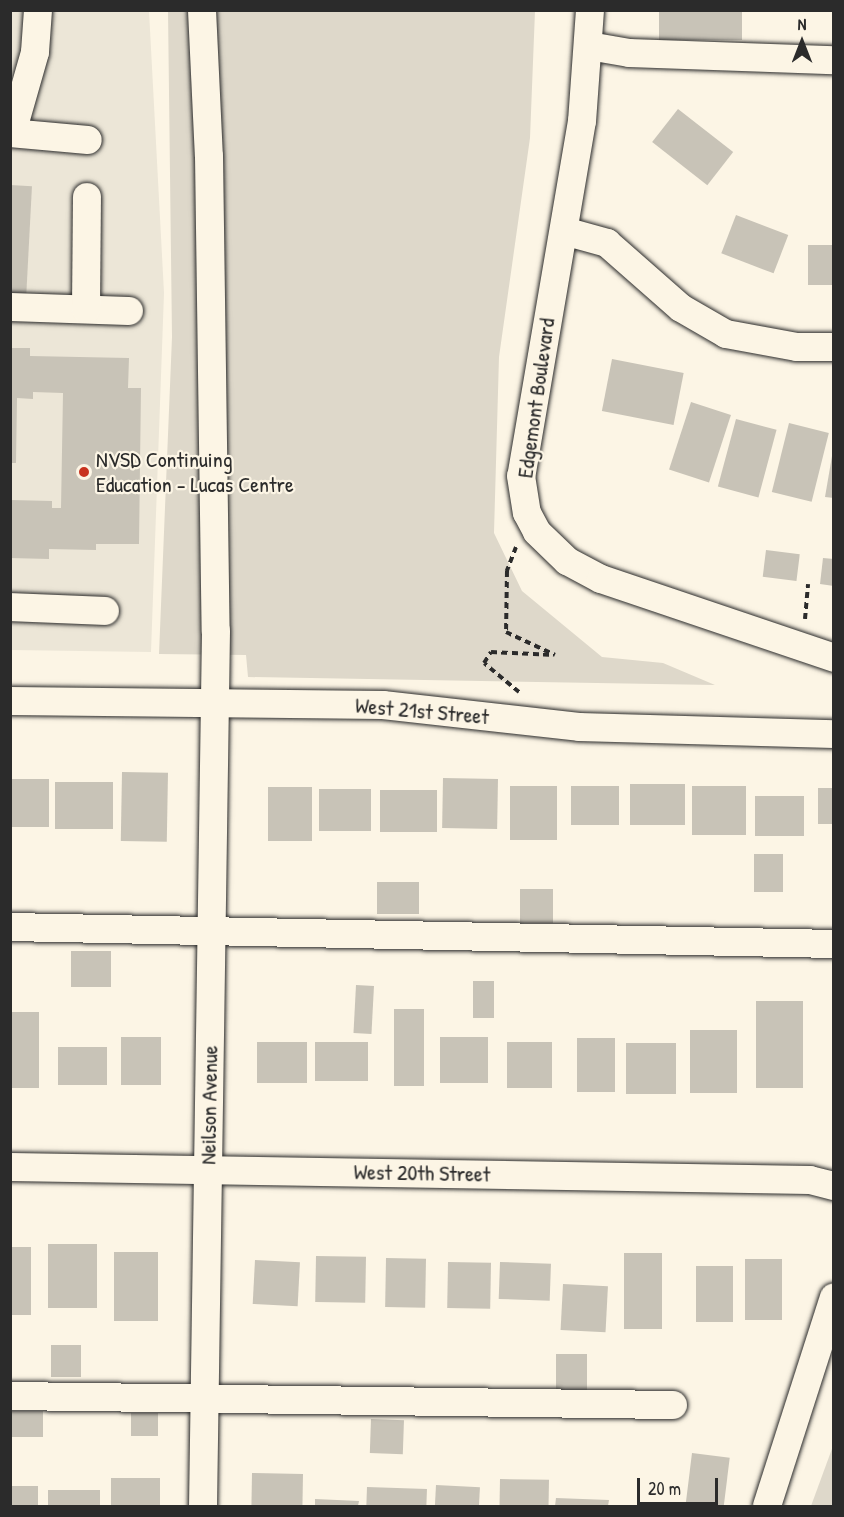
<!DOCTYPE html>
<html>
<head>
<meta charset="utf-8">
<style>
	body { margin:0 }
	#map { position:relative; width:844px; height:1517px; overflow:hidden; background:#fcf5e5; font-family:"Patrick Hand",sans-serif }
	div>[style] { position:absolute }
	[style*='--x'] { left:calc(var(--x)*1px); top:calc(var(--y)*1px); width:calc(var(--w)*1px); rotate:calc(var(--a)*1deg) }
	.built>* { inset:0; background:#ece6d7 }
	.green>* { inset:0; background:#ded8ca }
	.building>* { inset:0; background:#c8c3b7; transform-origin:0 0 }
	.path>* { height:4px; margin-top:-2px; transform-origin:0; background:repeating-linear-gradient(90deg,#2b2b2b 0 6px,transparent 0 10.5px) }
	.roads { filter:drop-shadow(0 0 2px #2b2b2b) drop-shadow(0 0 2px #2b2b2b) }
	.minor>* { height:28px; margin:-14px; padding:0 14px; transform-origin:14px; border-radius:14px; background:#fcf5e5 }
	.dots>* { width:16px; height:16px; translate:-50% -50%; box-sizing:border-box; border:3px solid #fcf5e5; border-radius:50% }
	span { translate:-50% -50%; white-space:nowrap; text-align:center; line-height:1.15; -webkit-text-stroke:4.5px #fcf5e5; paint-order:stroke }
	.street-label { font-size:22px; color:#2b2b2b }
	.poi-label { font-size:22px; color:#2b2b2b }
	.left { translate:0 -50%; text-align:left }
	.frame { position:absolute; inset:0; border:12px solid #2b2b2b; pointer-events:none }
	.north { position:absolute; left:772px; top:12px; width:60px; height:60px; -webkit-text-stroke:4px #fcf5e5; paint-order:stroke; rotate:0deg; font-size:16px; font-weight:700; line-height:24px; text-align:center; color:#2b2b2b }
	.north::after { content:''; display:block; margin:auto; width:21px; height:27px; background:#2b2b2b; clip-path:polygon(50% 0,100% 100%,50% 72%,0 100%) }
	.scale { position:absolute; left:637px; top:1478px; width:81px; height:27px; box-sizing:border-box; border:3px solid #2b2b2b; border-top:0; padding-left:8px; font-size:18px; line-height:21px; white-space:nowrap; color:#2b2b2b; -webkit-text-stroke:4px #fcf5e5; paint-order:stroke }
</style>
</head>
<body>
<div id="map">
	<div class="built">
		<div style="clip-path:polygon(11px 11px,149px 11px,164px 293px,151px 652px,11px 650px)"></div>
	</div>
	<div class="green">
		<div style="clip-path:polygon(168px 11px,535px 11px,530px 138px,499px 357px,494px 533px,522px 591px,602px 657px,663px 663px,715px 685px,248px 677px,246px 655px,159px 654px,172px 337px)"></div>
		<div style="clip-path:polygon(833px 1446px,833px 1506px,811px 1506px)"></div>
	</div>
	<div class="building">
		<div style="left:659px;top:10px;width:83px;height:30px"></div>
		<div style="left:678px;top:109px;width:70px;height:42px;rotate:38deg"></div>
		<div style="left:10px;top:185px;width:22px;height:109px;rotate:3deg"></div>
		<div style="left:736px;top:215px;width:56px;height:41px;rotate:21deg"></div>
		<div style="left:808px;top:245px;width:26px;height:40px"></div>
		<div style="clip-path:polygon(10px 348px,30px 348px,30px 356px,129px 358px,128px 388px,141px 388px,139px 544px,96px 544px,96px 550px,49px 549px,49px 559px,10px 558px,10px 500px,52px 501px,52px 508px,61px 508px,63px 393px,33px 392px,33px 399px,17px 398px,16px 463px,10px 463px)"></div>
		<div style="left:612px;top:359px;width:73px;height:53px;rotate:11deg"></div>
		<div style="left:691px;top:402px;width:42px;height:71px;rotate:18deg"></div>
		<div style="left:736px;top:419px;width:42px;height:70px;rotate:15deg"></div>
		<div style="left:789px;top:423px;width:41px;height:71px;rotate:14deg"></div>
		<div style="clip-path:polygon(832px 456px,834px 457px,834px 498px,825px 497px)"></div>
		<div style="left:766px;top:550px;width:34px;height:27px;rotate:7deg"></div>
		<div style="clip-path:polygon(823px 558px,834px 559px,834px 586px,820px 584px)"></div>
		<div style="left:122px;top:772px;width:46px;height:69px;rotate:1deg"></div>
		<div style="left:443px;top:778px;width:55px;height:50px;rotate:1deg"></div>
		<div style="left:10px;top:779px;width:39px;height:48px"></div>
		<div style="left:55px;top:782px;width:58px;height:47px"></div>
		<div style="left:630px;top:784px;width:55px;height:41px"></div>
		<div style="left:510px;top:786px;width:47px;height:54px"></div>
		<div style="left:571px;top:786px;width:48px;height:39px"></div>
		<div style="left:692px;top:786px;width:54px;height:49px"></div>
		<div style="left:268px;top:787px;width:44px;height:54px"></div>
		<div style="left:818px;top:788px;width:16px;height:36px"></div>
		<div style="left:319px;top:789px;width:52px;height:42px"></div>
		<div style="left:380px;top:790px;width:57px;height:42px"></div>
		<div style="left:755px;top:796px;width:49px;height:40px"></div>
		<div style="left:754px;top:854px;width:29px;height:38px"></div>
		<div style="left:377px;top:882px;width:42px;height:32px"></div>
		<div style="left:520px;top:889px;width:33px;height:34px"></div>
		<div style="left:71px;top:951px;width:40px;height:36px"></div>
		<div style="left:473px;top:981px;width:21px;height:37px"></div>
		<div style="left:356px;top:985px;width:18px;height:48px;rotate:3deg"></div>
		<div style="left:756px;top:1001px;width:47px;height:87px"></div>
		<div style="left:394px;top:1009px;width:30px;height:77px"></div>
		<div style="left:10px;top:1012px;width:29px;height:76px"></div>
		<div style="left:690px;top:1030px;width:47px;height:63px"></div>
		<div style="left:121px;top:1037px;width:40px;height:48px"></div>
		<div style="left:440px;top:1037px;width:48px;height:46px"></div>
		<div style="left:577px;top:1038px;width:38px;height:54px"></div>
		<div style="left:257px;top:1042px;width:50px;height:41px"></div>
		<div style="left:315px;top:1042px;width:53px;height:39px"></div>
		<div style="left:507px;top:1042px;width:45px;height:46px"></div>
		<div style="left:626px;top:1043px;width:50px;height:51px"></div>
		<div style="left:58px;top:1047px;width:49px;height:38px"></div>
		<div style="left:48px;top:1244px;width:49px;height:64px"></div>
		<div style="left:10px;top:1247px;width:21px;height:68px"></div>
		<div style="left:114px;top:1252px;width:44px;height:69px"></div>
		<div style="left:624px;top:1253px;width:38px;height:76px"></div>
		<div style="left:316px;top:1256px;width:50px;height:46px;rotate:1deg"></div>
		<div style="left:386px;top:1258px;width:40px;height:49px;rotate:1deg"></div>
		<div style="left:745px;top:1259px;width:37px;height:61px"></div>
		<div style="left:255px;top:1260px;width:45px;height:44px;rotate:3deg"></div>
		<div style="left:448px;top:1262px;width:43px;height:46px;rotate:1deg"></div>
		<div style="left:500px;top:1262px;width:51px;height:37px;rotate:2deg"></div>
		<div style="left:696px;top:1266px;width:37px;height:56px"></div>
		<div style="left:563px;top:1284px;width:45px;height:46px;rotate:3deg"></div>
		<div style="left:51px;top:1345px;width:30px;height:32px"></div>
		<div style="left:556px;top:1354px;width:31px;height:40px"></div>
		<div style="left:10px;top:1411px;width:33px;height:26px"></div>
		<div style="left:131px;top:1413px;width:27px;height:23px"></div>
		<div style="left:371px;top:1419px;width:33px;height:34px;rotate:2deg"></div>
		<div style="left:692px;top:1453px;width:38px;height:53px;rotate:7deg"></div>
		<div style="left:252px;top:1473px;width:51px;height:33px;rotate:1deg"></div>
		<div style="left:111px;top:1478px;width:49px;height:28px"></div>
		<div style="left:500px;top:1479px;width:49px;height:27px;rotate:1deg"></div>
		<div style="left:436px;top:1485px;width:44px;height:21px;rotate:3deg"></div>
		<div style="left:10px;top:1486px;width:28px;height:20px"></div>
		<div style="left:367px;top:1487px;width:60px;height:19px;rotate:2deg"></div>
		<div style="left:48px;top:1490px;width:52px;height:16px"></div>
		<div style="clip-path:polygon(556px 1498px,609px 1500px,608px 1506px,555px 1506px)"></div>
		<div style="clip-path:polygon(315px 1499px,359px 1501px,358px 1506px,315px 1506px)"></div>
	</div>
	<div class="path">
		<div style="--x:516;--y:547;--w:26;--a:111"></div>
		<div style="--x:507;--y:571;--w:61;--a:90.9"></div>
		<div style="--x:506;--y:632;--w:54;--a:25.1"></div>
		<div style="--x:805;--y:619;--w:35;--a:-85"></div>
		<div style="--x:519;--y:692;--w:45;--a:-140.4"></div>
		<div style="--x:484;--y:663;--w:13;--a:-58"></div>
		<div style="--x:491;--y:652;--w:63;--a:2.7"></div>
	</div>
	<div class="roads">
		<div class="minor">
			<div style="--x:202;--y:10;--w:146;--a:87.3"></div>
			<div style="--x:209;--y:156;--w:475;--a:89.2"></div>
			<div style="--x:216;--y:631;--w:875;--a:90.85"></div>
			<div style="--x:590;--y:10;--w:111;--a:94.1"></div>
			<div style="--x:582;--y:121;--w:360;--a:99.7"></div>
			<div style="--x:521;--y:476;--w:37;--a:81"></div>
			<div style="--x:527;--y:513;--w:21;--a:62"></div>
			<div style="--x:537;--y:532;--w:42;--a:44"></div>
			<div style="--x:567;--y:561;--w:38;--a:28"></div>
			<div style="--x:601;--y:579;--w:246;--a:18.7"></div>
			<div style="--x:589;--y:46;--w:41;--a:9.9"></div>
			<div style="--x:629;--y:53;--w:205;--a:2"></div>
			<div style="--x:10;--y:133;--w:78;--a:5.1"></div>
			<div style="--x:12;--y:133;--w:84;--a:-74.1"></div>
			<div style="--x:35;--y:52;--w:42;--a:-85.9"></div>
			<div style="--x:564;--y:231;--w:45;--a:15.6"></div>
			<div style="--x:607;--y:243;--w:98;--a:41.3"></div>
			<div style="--x:681;--y:308;--w:52;--a:30"></div>
			<div style="--x:726;--y:334;--w:72;--a:10.4"></div>
			<div style="--x:797;--y:347;--w:37;--a:0"></div>
			<div style="--x:10;--y:307;--w:119;--a:1.9"></div>
			<div style="--x:86;--y:309;--w:112;--a:-89.5"></div>
			<div style="--x:10;--y:607;--w:95;--a:2.4"></div>
			<div style="--x:10;--y:701;--w:373;--a:0.6"></div>
			<div style="--x:383;--y:705;--w:197;--a:6.4"></div>
			<div style="--x:579;--y:727;--w:255;--a:1.6"></div>
			<div style="--x:10;--y:927;--w:824;--a:1.18"></div>
			<div style="--x:10;--y:1167;--w:800;--a:0.93"></div>
			<div style="--x:810;--y:1180;--w:25;--a:14"></div>
			<div style="--x:10;--y:1396;--w:663;--a:0.78"></div>
			<div style="--x:767;--y:1506;--w:219;--a:-72.2"></div>
		</div>
	</div>
	<div class="dots">
		<div style="left:84px;top:472px;background:#c8321e"></div>
	</div>
	<div class="street-label">
		<span style="left:536px;top:398px;rotate:-82deg">Edgemont Boulevard</span>
		<span style="left:422px;top:711px;rotate:5deg">West 21st Street</span>
		<span style="left:209px;top:1105px;rotate:-89deg">Neilson Avenue</span>
		<span style="left:422px;top:1173px;rotate:1deg">West 20th Street</span>
	</div>
	<div class="poi-label">
		<span class="left" style="left:96px;top:472px">NVSD Continuing<br>Education - Lucas Centre</span>
	</div>
	<div class="frame"></div>
	<div class="north">N</div>
	<div class="scale">20 m</div>
</div>
</body>
</html>
